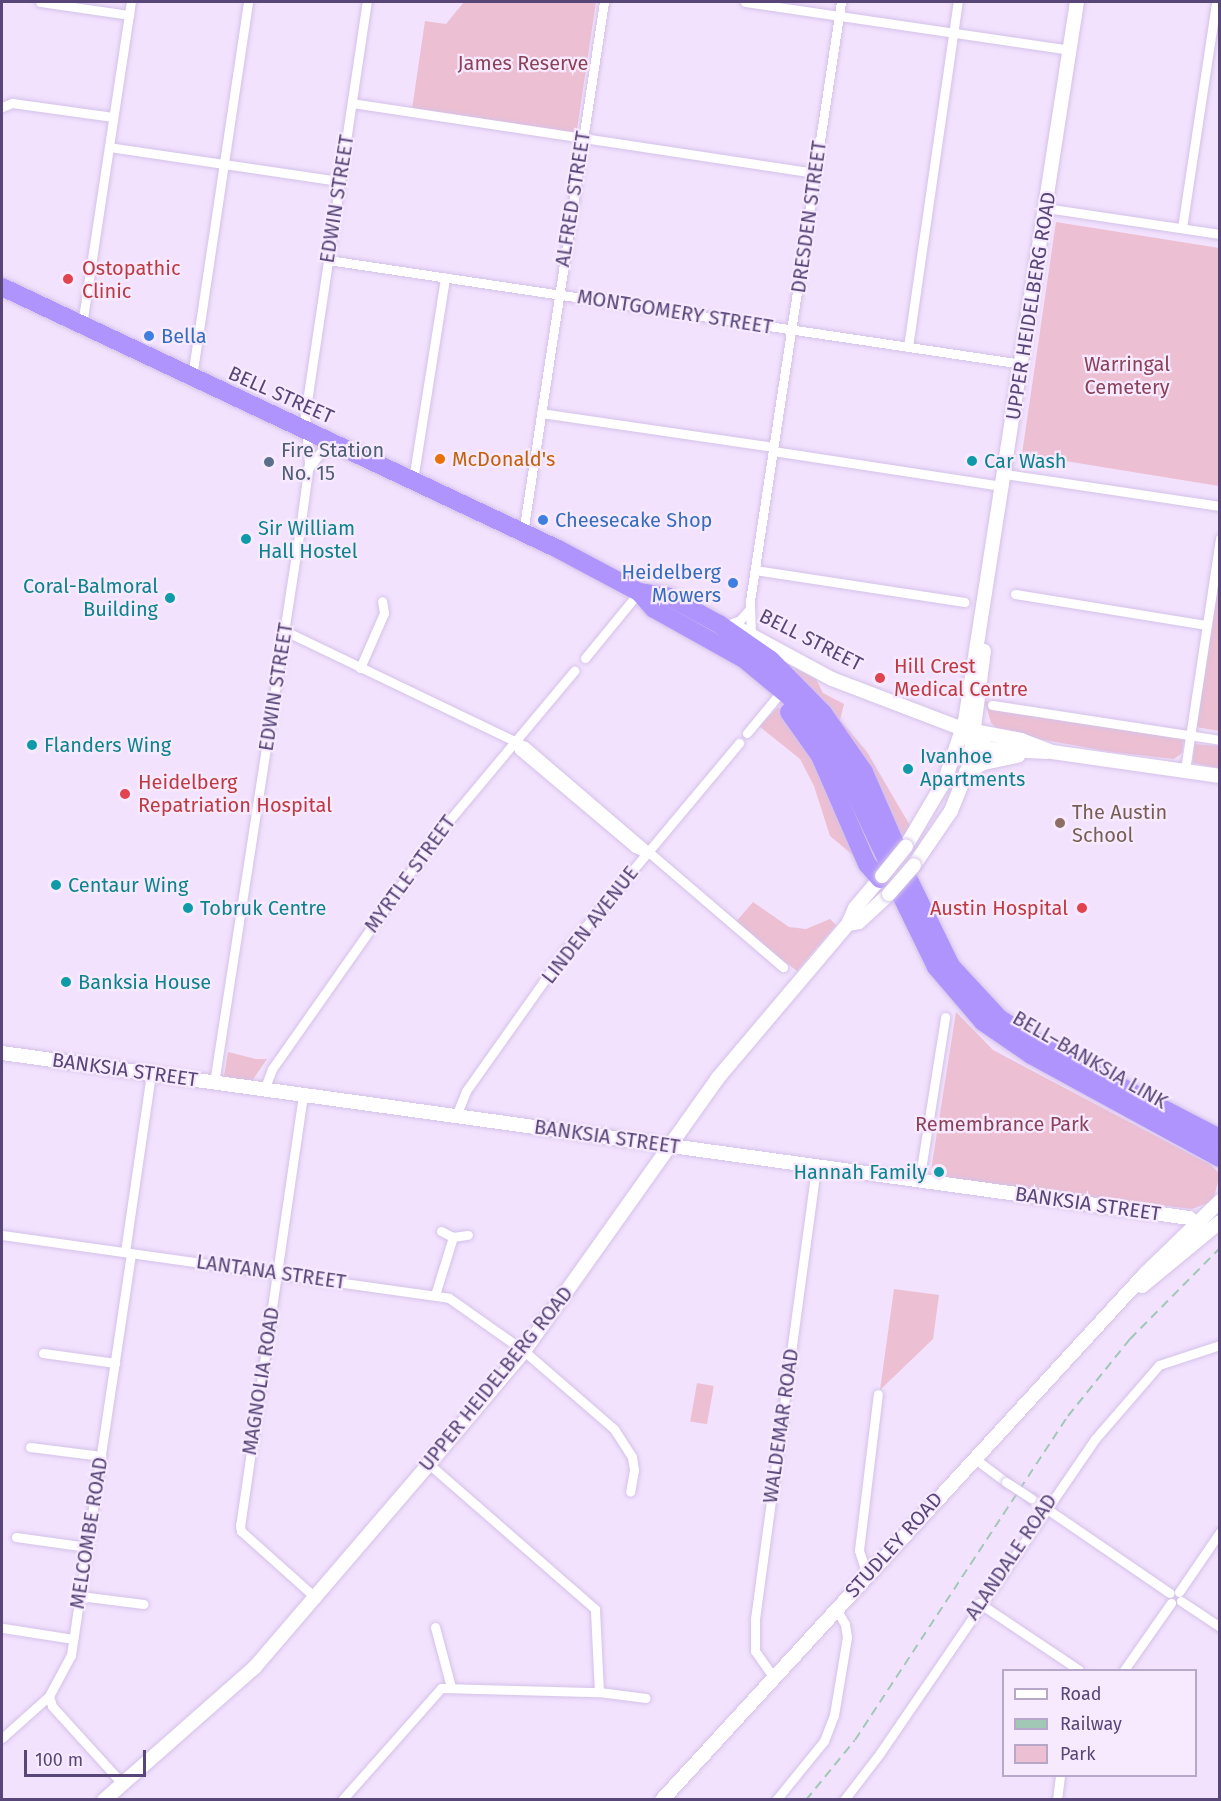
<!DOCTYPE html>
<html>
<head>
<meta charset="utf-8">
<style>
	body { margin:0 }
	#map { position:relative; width:1221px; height:1801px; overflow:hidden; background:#f3e2fe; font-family:"Fira Sans",sans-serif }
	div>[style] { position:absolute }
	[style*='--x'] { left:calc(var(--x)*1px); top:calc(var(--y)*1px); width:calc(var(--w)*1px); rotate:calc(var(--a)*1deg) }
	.green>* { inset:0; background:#edbfd2; transform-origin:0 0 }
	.roads { filter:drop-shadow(0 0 2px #d4c2e8) drop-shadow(0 0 2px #d4c2e8) }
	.street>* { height:9px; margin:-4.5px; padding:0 4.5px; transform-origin:4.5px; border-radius:4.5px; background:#fff }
	.secondary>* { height:14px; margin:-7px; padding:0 7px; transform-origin:7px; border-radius:7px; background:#fff }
	.highway>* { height:18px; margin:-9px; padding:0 9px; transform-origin:9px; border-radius:9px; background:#af94fe }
	.rail>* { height:2px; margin-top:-1px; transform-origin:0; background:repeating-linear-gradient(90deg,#a0c8b5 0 9px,transparent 0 15px) }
	.bridges { filter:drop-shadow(0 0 2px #d4c2e8) drop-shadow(0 0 2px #d4c2e8) }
	.street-bridge>* { height:9px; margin:-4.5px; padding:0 4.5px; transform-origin:4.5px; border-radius:4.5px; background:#fff }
	.secondary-bridge>* { height:14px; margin:-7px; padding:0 7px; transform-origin:7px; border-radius:7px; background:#fff }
	.dots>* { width:16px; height:16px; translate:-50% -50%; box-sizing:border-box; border:3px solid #f7eaff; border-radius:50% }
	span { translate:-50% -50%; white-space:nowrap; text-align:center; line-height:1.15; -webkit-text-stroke:4.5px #f7eaff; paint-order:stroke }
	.park-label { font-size:20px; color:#8b4258 }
	.street-label { font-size:20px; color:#584678 }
	.health-label { font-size:20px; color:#be3a42 }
	.left { translate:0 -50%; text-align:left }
	.right { translate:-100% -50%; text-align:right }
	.shop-label { font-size:20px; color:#366cbe }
	.service-label { font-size:20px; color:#4e5e75 }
	.food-label { font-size:20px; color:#c56008 }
	.culture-label { font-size:20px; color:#0d838f }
	.education-label { font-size:20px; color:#785e54 }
	.frame { position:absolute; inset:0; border:3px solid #584678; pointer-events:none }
	.legend { position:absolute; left:1002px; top:1669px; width:195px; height:108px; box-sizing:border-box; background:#f7eaff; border:2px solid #b7a8c9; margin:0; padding:8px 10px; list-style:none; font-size:18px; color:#584678 }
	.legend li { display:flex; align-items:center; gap:12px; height:30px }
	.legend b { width:30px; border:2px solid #b7a8c9 }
	.scale { position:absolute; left:24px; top:1750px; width:122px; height:27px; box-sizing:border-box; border:3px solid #584678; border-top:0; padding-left:8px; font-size:18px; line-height:21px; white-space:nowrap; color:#584678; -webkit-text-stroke:4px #f7eaff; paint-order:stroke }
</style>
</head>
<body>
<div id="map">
	<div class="green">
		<div style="clip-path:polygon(464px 2px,596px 2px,577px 129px,572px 133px,412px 109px,425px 21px,446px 24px)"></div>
		<div style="clip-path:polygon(1056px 222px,1219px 248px,1219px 486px,1022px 454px)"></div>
		<div style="clip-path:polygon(1219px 574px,1219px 731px,1196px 727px)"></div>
		<div style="clip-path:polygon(793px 667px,816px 679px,823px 693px,844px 704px,840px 720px,867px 752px,912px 829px,900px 841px)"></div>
		<div style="clip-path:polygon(985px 701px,1184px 738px,1182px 753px,1174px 759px,1111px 752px,1001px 732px,991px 723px)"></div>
		<div style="clip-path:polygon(777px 708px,782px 708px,797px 725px,860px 861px,830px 836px,814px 786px,800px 759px,759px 726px)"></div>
		<div style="clip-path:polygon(1194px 744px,1219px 746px,1219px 768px,1193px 763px)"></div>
		<div style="clip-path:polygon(753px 902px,789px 927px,806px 929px,830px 919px,836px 925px,797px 971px,735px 923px)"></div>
		<div style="clip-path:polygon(956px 1012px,993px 1050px,1211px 1165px,1220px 1174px,1213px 1201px,1192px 1209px,930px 1177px)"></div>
		<div style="clip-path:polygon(228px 1052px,256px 1059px,267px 1059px,252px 1081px,224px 1077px)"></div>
		<div style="clip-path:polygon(894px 1289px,939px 1295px,933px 1339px,880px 1390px)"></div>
		<div style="left:697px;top:1383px;width:17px;height:39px;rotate:10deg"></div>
	</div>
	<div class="roads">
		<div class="street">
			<div style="--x:40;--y:2;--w:90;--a:8.3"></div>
			<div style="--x:745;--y:2;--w:328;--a:8.4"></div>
			<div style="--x:352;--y:103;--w:469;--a:8.6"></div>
			<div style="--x:2;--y:107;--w:11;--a:-22"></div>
			<div style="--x:12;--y:103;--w:102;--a:7.9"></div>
			<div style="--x:109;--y:147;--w:233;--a:8.4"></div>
			<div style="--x:1046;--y:208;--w:176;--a:8.5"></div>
			<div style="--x:1182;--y:228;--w:229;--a:-81.4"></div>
			<div style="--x:328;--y:260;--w:702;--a:8.52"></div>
			<div style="--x:82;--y:325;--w:327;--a:-81.4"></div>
			<div style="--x:908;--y:347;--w:349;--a:-81.8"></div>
			<div style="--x:192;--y:377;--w:379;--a:-81.5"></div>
			<div style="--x:541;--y:413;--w:234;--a:8.3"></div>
			<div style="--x:773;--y:451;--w:233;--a:8.7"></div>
			<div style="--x:308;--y:469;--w:21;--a:-53"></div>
			<div style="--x:321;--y:452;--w:17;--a:-21"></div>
			<div style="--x:1005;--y:474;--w:217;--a:8.5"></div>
			<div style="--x:413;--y:480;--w:205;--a:-81"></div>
			<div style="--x:523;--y:533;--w:537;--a:-81.33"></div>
			<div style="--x:755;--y:570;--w:212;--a:8.7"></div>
			<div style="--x:1015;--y:594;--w:193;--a:9.2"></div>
			<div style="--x:730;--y:624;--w:11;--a:-22"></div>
			<div style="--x:740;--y:620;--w:13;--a:-48"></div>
			<div style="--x:285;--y:631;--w:266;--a:25.6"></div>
			<div style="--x:525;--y:746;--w:340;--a:40.6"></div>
			<div style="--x:751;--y:635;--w:34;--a:-92"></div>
			<div style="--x:750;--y:601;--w:606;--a:-81.36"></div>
			<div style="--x:585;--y:658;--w:85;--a:-50.7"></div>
			<div style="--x:360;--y:668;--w:60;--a:-66.4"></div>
			<div style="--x:384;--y:613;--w:12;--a:-99"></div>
			<div style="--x:992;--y:705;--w:231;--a:8.7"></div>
			<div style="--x:747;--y:733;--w:45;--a:-50.4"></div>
			<div style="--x:515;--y:742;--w:9;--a:63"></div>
			<div style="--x:519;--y:750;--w:152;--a:40.2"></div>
			<div style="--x:635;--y:848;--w:12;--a:24"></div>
			<div style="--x:1185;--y:770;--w:234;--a:-81.4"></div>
			<div style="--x:214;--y:1083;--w:568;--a:-81.18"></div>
			<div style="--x:301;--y:522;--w:60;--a:-82.3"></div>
			<div style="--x:309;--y:463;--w:48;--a:-94.8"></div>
			<div style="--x:305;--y:415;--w:418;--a:-81.5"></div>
			<div style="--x:264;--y:1090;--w:22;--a:-69"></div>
			<div style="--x:272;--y:1069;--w:279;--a:-54.9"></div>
			<div style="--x:432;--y:841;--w:222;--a:-50.1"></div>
			<div style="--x:303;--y:1095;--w:435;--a:98.3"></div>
			<div style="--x:240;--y:1525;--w:6;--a:81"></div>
			<div style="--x:241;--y:1531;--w:101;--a:41.8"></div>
			<div style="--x:456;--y:1116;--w:27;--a:-68"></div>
			<div style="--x:466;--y:1091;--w:173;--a:-54.7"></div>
			<div style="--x:566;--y:950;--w:270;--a:-50.1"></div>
			<div style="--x:919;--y:1182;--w:167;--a:-81"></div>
			<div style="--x:441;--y:1231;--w:13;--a:27"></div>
			<div style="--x:2;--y:1235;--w:451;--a:8"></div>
			<div style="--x:449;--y:1298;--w:92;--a:35.2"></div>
			<div style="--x:524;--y:1351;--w:119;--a:40.9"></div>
			<div style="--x:614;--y:1429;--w:33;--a:57"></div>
			<div style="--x:632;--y:1457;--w:13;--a:81"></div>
			<div style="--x:634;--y:1470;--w:22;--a:100"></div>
			<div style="--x:125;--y:1252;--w:180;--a:-81.7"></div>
			<div style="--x:435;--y:1295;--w:61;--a:-72.8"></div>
			<div style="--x:453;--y:1237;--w:15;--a:-8"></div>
			<div style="--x:43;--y:1353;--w:73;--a:7.9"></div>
			<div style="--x:30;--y:1447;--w:72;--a:7.2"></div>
			<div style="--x:974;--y:1458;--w:40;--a:37"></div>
			<div style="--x:1031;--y:1498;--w:168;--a:34.4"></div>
			<div style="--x:16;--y:1537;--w:72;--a:8"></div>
			<div style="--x:867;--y:1575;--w:26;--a:-108"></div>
			<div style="--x:859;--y:1550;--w:157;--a:-83.1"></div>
			<div style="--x:1179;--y:1592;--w:73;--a:-55.7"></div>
			<div style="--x:80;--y:1596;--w:64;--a:7.1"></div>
			<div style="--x:1181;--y:1601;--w:47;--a:33.7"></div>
			<div style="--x:979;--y:1603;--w:120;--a:33.8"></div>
			<div style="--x:435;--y:1627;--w:62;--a:75.1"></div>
			<div style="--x:3;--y:1628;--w:71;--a:8.9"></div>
			<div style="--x:1124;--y:1670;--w:82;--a:-55"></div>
			<div style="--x:774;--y:1678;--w:33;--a:-125"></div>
			<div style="--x:755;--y:1651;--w:32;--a:-90"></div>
			<div style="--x:755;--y:1619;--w:455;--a:-82.3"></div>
			<div style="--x:599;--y:1692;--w:47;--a:7.3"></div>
			<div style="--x:2;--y:1738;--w:63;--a:-41.8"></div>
			<div style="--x:120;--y:1781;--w:101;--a:-132.2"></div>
			<div style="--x:52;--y:1706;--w:10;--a:-107"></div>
			<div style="--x:49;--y:1696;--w:47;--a:-61.8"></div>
			<div style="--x:71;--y:1655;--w:406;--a:-81.5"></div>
			<div style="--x:342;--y:1800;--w:149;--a:-48.5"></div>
			<div style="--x:441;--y:1688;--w:158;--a:1.5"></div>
			<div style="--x:599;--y:1692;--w:83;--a:-92.8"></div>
			<div style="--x:595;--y:1609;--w:220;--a:-138.9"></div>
			<div style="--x:776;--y:1800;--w:76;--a:-50.9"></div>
			<div style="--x:824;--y:1741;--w:28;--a:-69"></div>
			<div style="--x:834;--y:1715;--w:79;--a:-80.5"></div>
			<div style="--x:847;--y:1637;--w:13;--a:-99"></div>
			<div style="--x:845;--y:1624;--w:17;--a:-121"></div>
			<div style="--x:844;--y:1800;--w:59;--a:-52.5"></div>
			<div style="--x:880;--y:1753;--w:381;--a:-55.6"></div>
			<div style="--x:1095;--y:1439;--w:98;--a:-49.1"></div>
			<div style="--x:1159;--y:1365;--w:64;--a:-18.2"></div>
			<div style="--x:1057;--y:1800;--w:24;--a:-83"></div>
		</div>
		<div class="secondary">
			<div style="--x:741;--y:630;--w:103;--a:28.3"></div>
			<div style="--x:832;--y:679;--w:140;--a:20.9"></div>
			<div style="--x:963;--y:729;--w:59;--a:10.7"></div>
			<div style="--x:1021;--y:740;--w:33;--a:21"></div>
			<div style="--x:1052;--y:752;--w:170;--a:8.1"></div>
			<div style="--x:969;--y:736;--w:25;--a:32"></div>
			<div style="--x:990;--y:749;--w:57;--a:3"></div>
			<div style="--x:966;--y:772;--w:20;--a:-27"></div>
			<div style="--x:984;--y:763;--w:35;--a:-12"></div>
			<div style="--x:906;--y:846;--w:77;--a:-59.4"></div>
			<div style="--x:945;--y:780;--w:62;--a:-71.3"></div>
			<div style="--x:965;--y:721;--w:728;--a:-81.15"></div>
			<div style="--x:914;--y:865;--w:65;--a:-55.6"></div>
			<div style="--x:951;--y:811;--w:48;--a:-68.2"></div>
			<div style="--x:969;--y:766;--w:116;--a:-82.6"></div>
			<div style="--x:848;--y:924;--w:11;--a:-10"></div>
			<div style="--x:859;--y:922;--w:41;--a:-43"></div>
			<div style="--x:2;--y:1053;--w:1198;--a:7.91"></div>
			<div style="--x:1189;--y:1218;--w:23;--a:38"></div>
			<div style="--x:1142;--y:1286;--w:101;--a:-39.4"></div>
			<div style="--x:104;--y:1800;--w:201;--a:-41.4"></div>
			<div style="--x:255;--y:1667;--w:267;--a:-49.4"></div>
			<div style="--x:429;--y:1464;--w:148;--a:-49.9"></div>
			<div style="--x:524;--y:1351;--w:334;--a:-54.6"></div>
			<div style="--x:717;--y:1079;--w:203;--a:-49.8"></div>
			<div style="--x:848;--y:924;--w:17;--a:-66"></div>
			<div style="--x:855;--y:908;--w:42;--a:-49.8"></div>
			<div style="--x:662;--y:1800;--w:714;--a:-47.44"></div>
			<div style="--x:1145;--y:1274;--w:105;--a:-44.2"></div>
		</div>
		<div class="highway">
			<div style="--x:2;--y:287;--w:615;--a:25.23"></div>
			<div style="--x:558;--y:549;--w:92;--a:28"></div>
			<div style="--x:639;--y:592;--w:30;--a:9"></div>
			<div style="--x:669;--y:597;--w:57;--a:28.4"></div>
			<div style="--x:719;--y:624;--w:63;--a:34.7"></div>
			<div style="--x:771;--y:660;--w:74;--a:45.5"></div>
			<div style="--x:823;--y:713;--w:72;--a:55.2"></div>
			<div style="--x:864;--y:772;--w:83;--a:66.5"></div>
			<div style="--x:639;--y:592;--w:23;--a:49"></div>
			<div style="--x:654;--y:609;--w:103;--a:29.1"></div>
			<div style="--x:744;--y:659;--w:60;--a:39.6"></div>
			<div style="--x:790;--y:697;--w:86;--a:52.6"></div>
			<div style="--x:842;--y:765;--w:105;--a:64.7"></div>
			<div style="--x:789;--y:712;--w:54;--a:54.8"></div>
			<div style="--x:820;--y:756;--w:118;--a:66.5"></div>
			<div style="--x:867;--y:864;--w:20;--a:49"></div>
			<div style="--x:909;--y:880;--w:96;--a:64"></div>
			<div style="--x:951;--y:966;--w:71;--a:47.3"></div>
			<div style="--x:999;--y:1018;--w:58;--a:32.3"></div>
			<div style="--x:1048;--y:1049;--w:194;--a:27.4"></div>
			<div style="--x:899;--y:891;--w:85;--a:64"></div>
			<div style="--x:936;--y:967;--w:72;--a:49.5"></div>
			<div style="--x:983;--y:1022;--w:58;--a:34.5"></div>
			<div style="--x:1031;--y:1055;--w:215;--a:28.6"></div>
		</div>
	</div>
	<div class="rail">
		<div style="--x:806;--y:1800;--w:77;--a:-50.8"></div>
		<div style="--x:855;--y:1740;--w:388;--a:-56.7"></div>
		<div style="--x:1068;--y:1416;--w:99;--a:-51.2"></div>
		<div style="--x:1130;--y:1339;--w:128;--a:-45.3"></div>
	</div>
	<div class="bridges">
		<div class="street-bridge">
			<div style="--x:1006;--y:1482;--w:30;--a:33"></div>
		</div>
		<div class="secondary-bridge">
			<div style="--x:882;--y:876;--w:38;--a:-51"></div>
			<div style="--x:889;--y:894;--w:38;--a:-49"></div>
		</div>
	</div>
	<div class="dots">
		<div style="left:68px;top:279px;background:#e0444e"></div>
		<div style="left:149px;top:336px;background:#3f7fe0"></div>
		<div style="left:440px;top:459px;background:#e8710a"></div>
		<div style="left:972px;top:461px;background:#0f9aa8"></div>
		<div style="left:269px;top:462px;background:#5c6f8a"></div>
		<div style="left:543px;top:520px;background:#3f7fe0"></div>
		<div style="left:246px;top:539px;background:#0f9aa8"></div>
		<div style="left:733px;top:583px;background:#3f7fe0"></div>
		<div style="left:170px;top:598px;background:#0f9aa8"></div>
		<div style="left:880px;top:678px;background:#e0444e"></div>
		<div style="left:32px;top:745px;background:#0f9aa8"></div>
		<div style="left:908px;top:769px;background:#0f9aa8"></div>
		<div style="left:125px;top:794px;background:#e0444e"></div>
		<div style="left:1060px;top:823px;background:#8d6e63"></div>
		<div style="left:56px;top:885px;background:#0f9aa8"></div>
		<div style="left:188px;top:908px;background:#0f9aa8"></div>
		<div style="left:1082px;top:908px;background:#e0444e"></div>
		<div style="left:66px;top:982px;background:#0f9aa8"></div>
		<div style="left:939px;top:1172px;background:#0f9aa8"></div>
	</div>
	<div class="park-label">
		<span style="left:523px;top:63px">James Reserve</span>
		<span style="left:1127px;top:376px">Warringal<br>Cemetery</span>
		<span style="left:1002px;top:1124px">Remembrance Park</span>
	</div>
	<div class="street-label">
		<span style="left:337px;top:199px;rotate:-81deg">EDWIN STREET</span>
		<span style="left:573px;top:199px;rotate:-81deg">ALFRED STREET</span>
		<span style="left:809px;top:217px;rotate:-82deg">DRESDEN STREET</span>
		<span style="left:1031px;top:306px;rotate:-81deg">UPPER HEIDELBERG ROAD</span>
		<span style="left:675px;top:312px;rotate:9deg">MONTGOMERY STREET</span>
		<span style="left:281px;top:395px;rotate:24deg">BELL STREET</span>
		<span style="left:811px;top:640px;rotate:27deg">BELL STREET</span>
		<span style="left:276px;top:687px;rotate:-81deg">EDWIN STREET</span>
		<span style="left:410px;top:874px;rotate:-54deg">MYRTLE STREET</span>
		<span style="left:590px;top:925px;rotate:-52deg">LINDEN AVENUE</span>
		<span style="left:1090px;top:1060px;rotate:30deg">BELL–BANKSIA LINK</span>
		<span style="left:125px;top:1070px;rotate:8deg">BANKSIA STREET</span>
		<span style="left:607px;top:1137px;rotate:8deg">BANKSIA STREET</span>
		<span style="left:1088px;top:1204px;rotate:8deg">BANKSIA STREET</span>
		<span style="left:271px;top:1272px;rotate:8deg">LANTANA STREET</span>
		<span style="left:496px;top:1379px;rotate:-51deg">UPPER HEIDELBERG ROAD</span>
		<span style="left:261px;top:1381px;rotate:-81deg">MAGNOLIA ROAD</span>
		<span style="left:781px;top:1426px;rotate:-82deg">WALDEMAR ROAD</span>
		<span style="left:89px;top:1533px;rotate:-81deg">MELCOMBE ROAD</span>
		<span style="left:894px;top:1545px;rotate:-48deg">STUDLEY ROAD</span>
		<span style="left:1011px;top:1557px;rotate:-56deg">ALANDALE ROAD</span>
	</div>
	<div class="health-label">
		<span class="left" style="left:82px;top:280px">Ostopathic<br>Clinic</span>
		<span class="left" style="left:894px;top:678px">Hill Crest<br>Medical Centre</span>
		<span class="left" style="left:138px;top:794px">Heidelberg<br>Repatriation Hospital</span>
		<span class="right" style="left:1068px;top:908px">Austin Hospital</span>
	</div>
	<div class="shop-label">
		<span class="left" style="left:161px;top:336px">Bella</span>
		<span class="left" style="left:555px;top:520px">Cheesecake Shop</span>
		<span class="right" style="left:721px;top:584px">Heidelberg<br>Mowers</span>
	</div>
	<div class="service-label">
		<span class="left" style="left:281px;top:462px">Fire Station<br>No. 15</span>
	</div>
	<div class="food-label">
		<span class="left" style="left:452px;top:459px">McDonald's</span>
	</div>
	<div class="culture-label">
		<span class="left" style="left:984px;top:461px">Car Wash</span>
		<span class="left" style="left:258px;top:540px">Sir William<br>Hall Hostel</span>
		<span class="right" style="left:158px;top:598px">Coral-Balmoral<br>Building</span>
		<span class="left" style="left:44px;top:745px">Flanders Wing</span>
		<span class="left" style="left:920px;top:768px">Ivanhoe<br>Apartments</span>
		<span class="left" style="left:68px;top:885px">Centaur Wing</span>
		<span class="left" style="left:200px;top:908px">Tobruk Centre</span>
		<span class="left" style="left:78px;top:982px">Banksia House</span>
		<span class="right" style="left:927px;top:1172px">Hannah Family</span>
	</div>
	<div class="education-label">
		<span class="left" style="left:1072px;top:824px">The Austin<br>School</span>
	</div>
	<div class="frame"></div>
	<ul class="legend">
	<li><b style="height:8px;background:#fff"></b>Road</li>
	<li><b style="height:8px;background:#a0c8b5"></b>Railway</li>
	<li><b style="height:16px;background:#edbfd2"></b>Park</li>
	</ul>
	<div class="scale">100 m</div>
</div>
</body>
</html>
